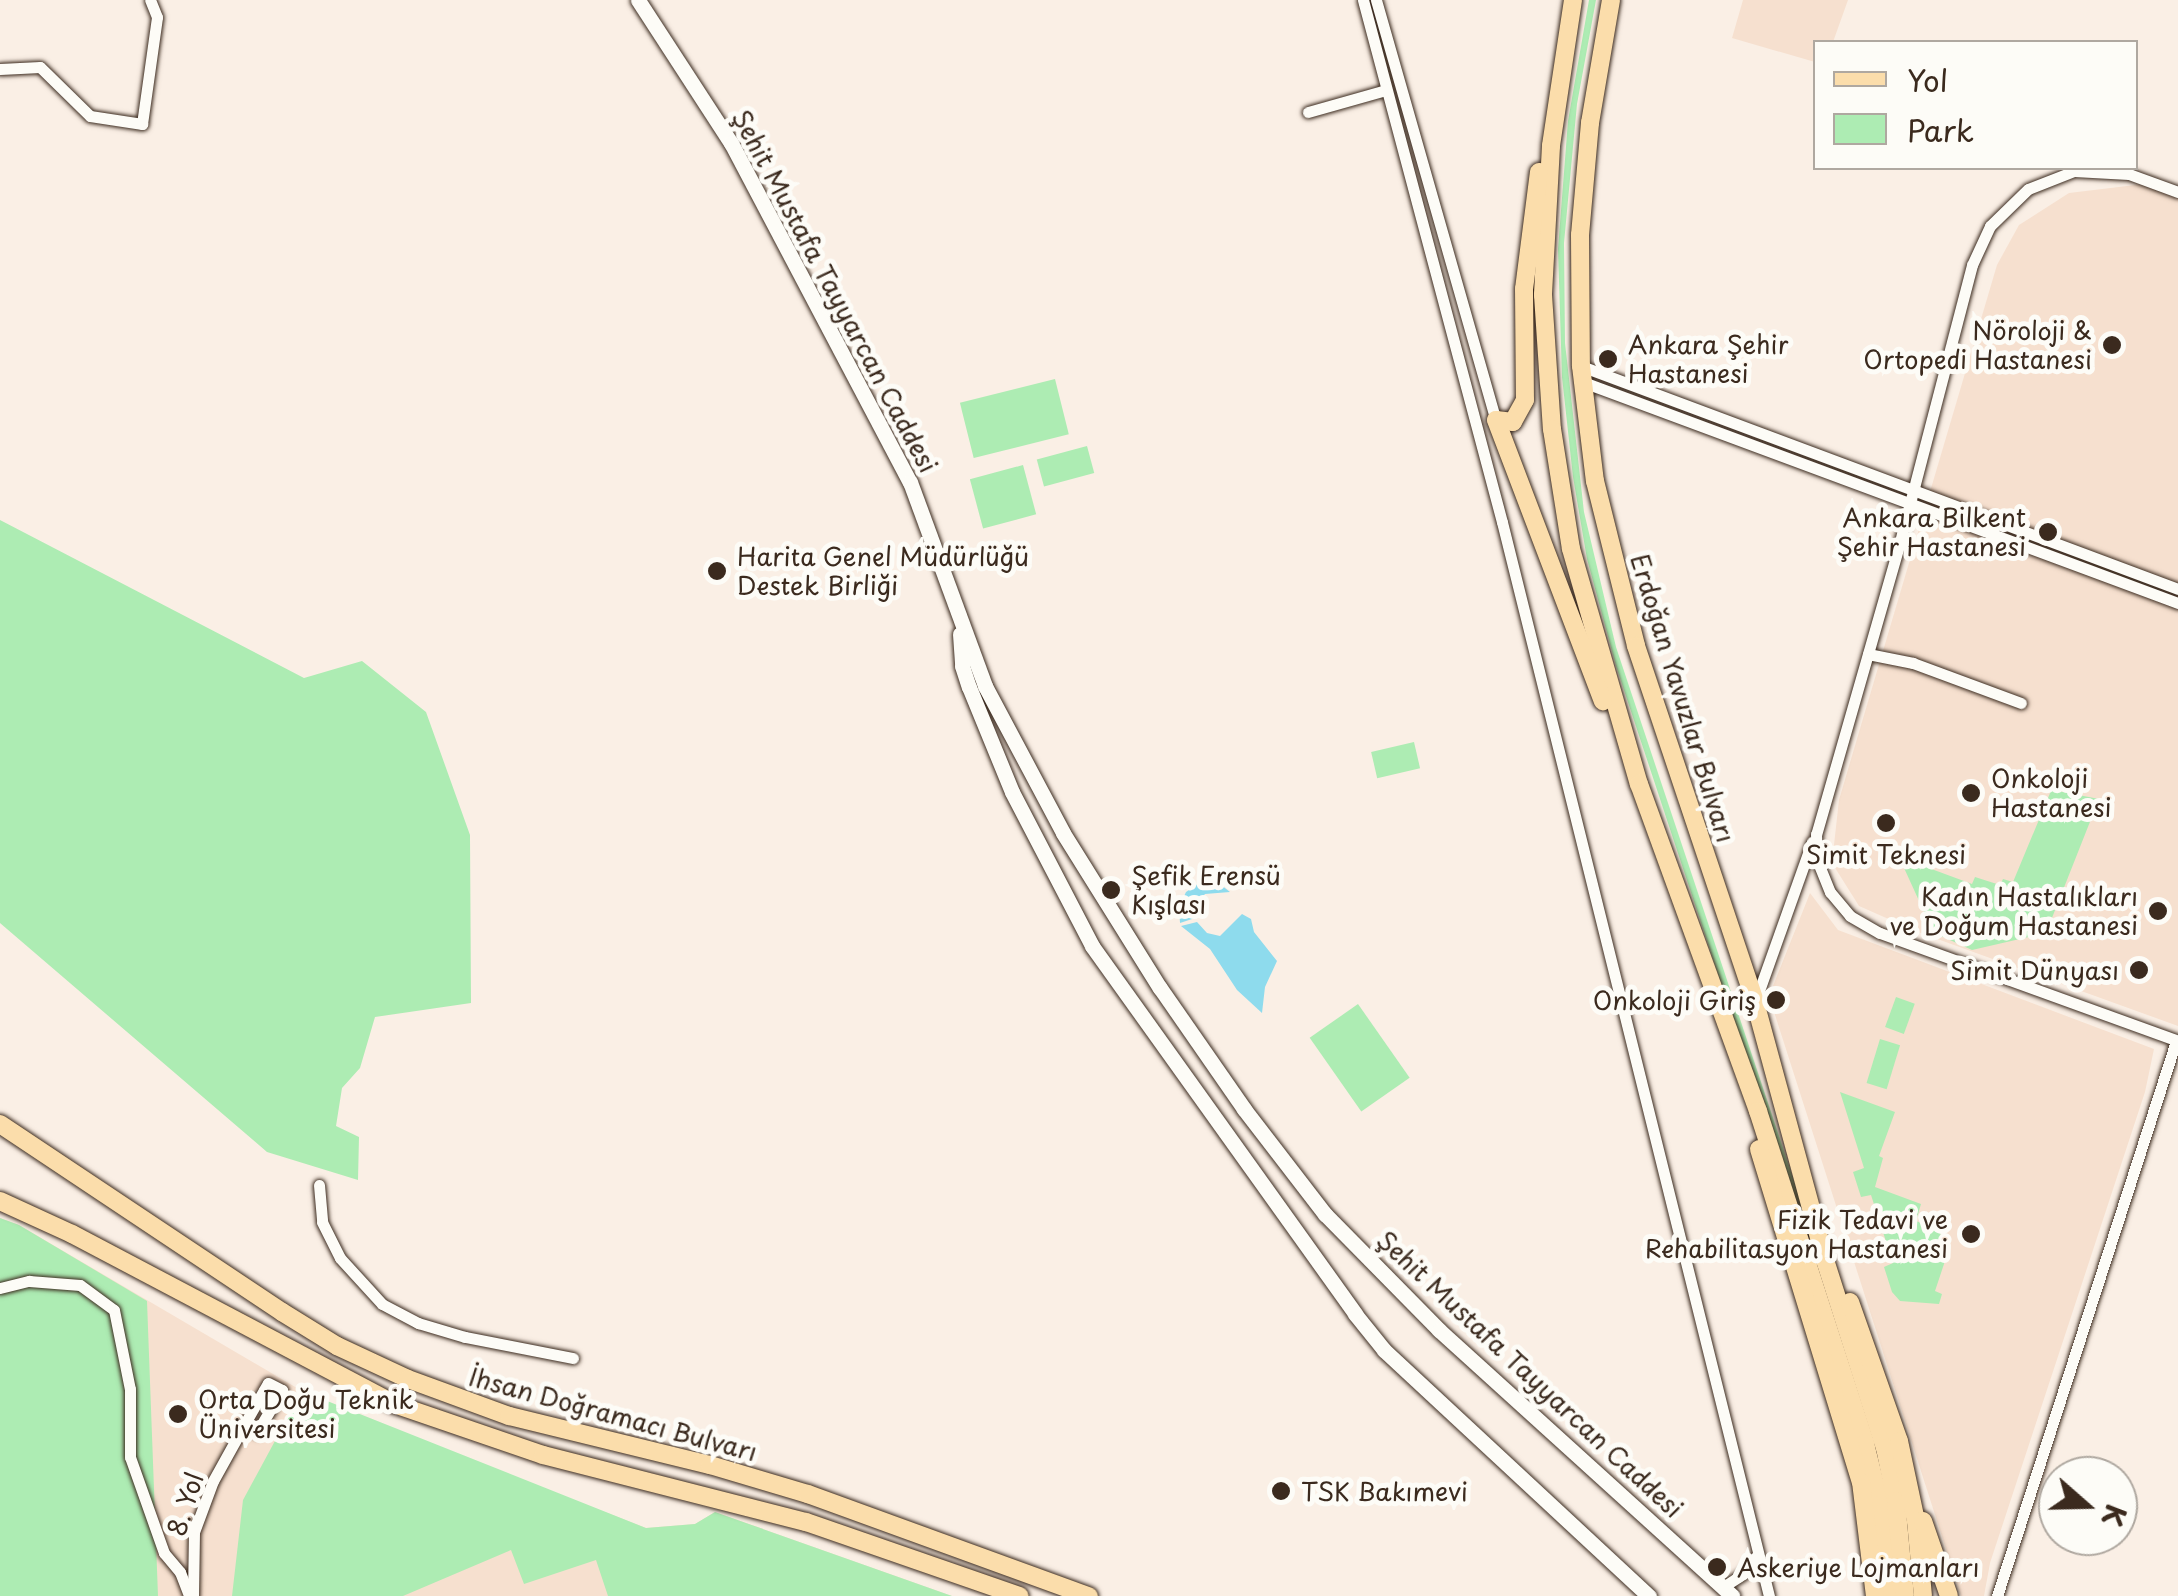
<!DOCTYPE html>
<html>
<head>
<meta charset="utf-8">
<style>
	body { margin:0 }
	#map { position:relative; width:2178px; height:1596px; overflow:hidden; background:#faefe5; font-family:"Playpen Sans",sans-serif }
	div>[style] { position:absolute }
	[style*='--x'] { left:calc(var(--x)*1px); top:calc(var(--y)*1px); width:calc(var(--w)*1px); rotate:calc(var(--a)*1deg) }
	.built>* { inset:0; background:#f6e0cf }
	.green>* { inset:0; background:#adecb3; transform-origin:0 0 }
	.water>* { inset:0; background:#8edbed }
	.roads { filter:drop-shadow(0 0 2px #3b2a1e) drop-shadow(0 0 2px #3b2a1e) }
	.minor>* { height:11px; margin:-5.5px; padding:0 5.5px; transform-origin:5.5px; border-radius:5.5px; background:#fdfcf7 }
	.secondary>* { height:15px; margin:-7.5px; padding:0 7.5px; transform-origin:7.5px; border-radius:7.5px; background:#fdfcf7 }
	.primary>* { height:18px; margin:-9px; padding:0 9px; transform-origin:9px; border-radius:9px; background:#fbddab }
	.dots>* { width:28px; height:28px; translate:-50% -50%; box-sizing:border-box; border:5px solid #fdfcf7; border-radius:50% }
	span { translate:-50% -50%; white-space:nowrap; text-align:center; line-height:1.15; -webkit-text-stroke:10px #fdfcf7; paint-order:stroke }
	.street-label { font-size:25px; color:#3b2a1e }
	.poi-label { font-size:25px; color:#3b2a1e }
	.right { translate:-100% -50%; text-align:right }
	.left { translate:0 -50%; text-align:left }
	.legend { position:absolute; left:1813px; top:40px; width:325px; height:130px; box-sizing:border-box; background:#fdfcf7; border:2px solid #afa8a0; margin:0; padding:12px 18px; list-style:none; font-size:30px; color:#3b2a1e }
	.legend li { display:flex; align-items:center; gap:20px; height:50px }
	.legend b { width:50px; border:2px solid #afa8a0 }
	.north { position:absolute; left:2038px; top:1456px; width:100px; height:100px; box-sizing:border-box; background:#fdfcf7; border:2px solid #afa8a0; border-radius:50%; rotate:110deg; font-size:28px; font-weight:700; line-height:40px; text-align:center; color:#3b2a1e }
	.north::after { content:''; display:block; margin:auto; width:35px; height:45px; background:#3b2a1e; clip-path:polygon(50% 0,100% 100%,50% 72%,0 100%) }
</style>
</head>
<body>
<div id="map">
	<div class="built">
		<div style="clip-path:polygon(1743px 0,1848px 0,1833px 42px,1816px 42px,1815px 62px,1732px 38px)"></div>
		<div style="clip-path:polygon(2152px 183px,2178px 193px,2178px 1026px,1918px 932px,1859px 906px,1832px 863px,1839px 800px,1997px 265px,2019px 225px,2069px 193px)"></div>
		<div style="clip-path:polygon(1810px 893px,1838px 930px,2154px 1049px,2145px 1092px,1990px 1563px,1984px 1596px,1961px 1596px,1769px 996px)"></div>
		<div style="clip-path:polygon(0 1218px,19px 1225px,302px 1391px,411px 1437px,646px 1528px,695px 1524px,715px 1512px,952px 1596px,0 1596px)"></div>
	</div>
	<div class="green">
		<div style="clip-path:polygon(1589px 0,1596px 0,1577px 104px,1564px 243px,1565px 343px,1584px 512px,1616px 647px,1794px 1181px,1816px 1250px,1810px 1252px,1616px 666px,1587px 559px,1573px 477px,1562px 377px,1558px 249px,1568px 121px)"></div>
		<div style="left:1055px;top:379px;width:57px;height:98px;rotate:76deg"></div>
		<div style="left:1087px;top:446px;width:28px;height:52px;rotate:75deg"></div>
		<div style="left:1023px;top:465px;width:51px;height:55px;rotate:75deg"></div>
		<div style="clip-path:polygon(0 520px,304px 678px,362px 661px,426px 712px,470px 835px,471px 1003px,375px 1017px,360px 1068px,342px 1088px,336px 1126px,359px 1137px,358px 1180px,267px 1152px,0 923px)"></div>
		<div style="left:1414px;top:742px;width:27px;height:44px;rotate:77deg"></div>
		<div style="clip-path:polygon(2053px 786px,2058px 791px,2099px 799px,2046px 933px,1972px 950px,1941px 936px,1931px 927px,1899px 857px,1972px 884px,1975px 877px,2000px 885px,2003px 879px,2013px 882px)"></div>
		<div style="left:1896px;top:997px;width:20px;height:32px;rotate:20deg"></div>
		<div style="left:1358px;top:1004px;width:90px;height:59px;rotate:55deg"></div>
		<div style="left:1880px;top:1039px;width:21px;height:46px;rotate:17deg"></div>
		<div style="clip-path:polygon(1840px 1092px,1895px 1112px,1879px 1156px,1883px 1158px,1875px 1187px,1921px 1204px,1916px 1221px,1940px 1230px,1942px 1246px,1949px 1249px,1935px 1291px,1942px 1294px,1939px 1304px,1900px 1301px,1892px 1292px,1884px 1267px,1893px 1263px,1871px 1195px,1861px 1197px,1853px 1172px,1864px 1168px)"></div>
		<div style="clip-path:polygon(0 1218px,19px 1225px,147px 1301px,158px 1596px,0 1596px)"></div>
		<div style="clip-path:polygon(302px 1391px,646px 1528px,695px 1524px,715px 1512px,952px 1596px,608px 1596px,596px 1560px,524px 1584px,511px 1550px,403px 1596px,232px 1596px,243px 1500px)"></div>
	</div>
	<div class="water">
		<div style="clip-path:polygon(1216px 881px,1230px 892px,1205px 894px,1197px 904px,1195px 918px,1180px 923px,1179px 907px,1186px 892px,1199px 883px)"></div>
		<div style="clip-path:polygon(1242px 914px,1251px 919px,1254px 932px,1277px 961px,1265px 987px,1262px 1013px,1237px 990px,1210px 949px,1181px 926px,1197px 922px,1207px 933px,1220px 936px)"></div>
	</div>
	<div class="roads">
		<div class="minor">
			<div style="--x:1363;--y:0;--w:540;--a:75.09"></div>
			<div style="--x:1502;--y:522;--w:1107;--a:76.04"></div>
			<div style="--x:1376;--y:0;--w:437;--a:74.1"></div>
			<div style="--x:0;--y:69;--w:40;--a:-2.9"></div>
			<div style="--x:40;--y:67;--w:70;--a:44.4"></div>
			<div style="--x:90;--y:116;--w:53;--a:8.7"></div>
			<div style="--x:142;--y:124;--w:108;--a:-82"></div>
			<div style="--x:157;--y:17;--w:18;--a:-112"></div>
			<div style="--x:1308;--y:112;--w:81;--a:-15.8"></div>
			<div style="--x:2178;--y:192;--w:52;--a:-159.8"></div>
			<div style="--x:2129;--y:174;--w:55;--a:-176.9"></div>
			<div style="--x:2074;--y:171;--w:49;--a:158.6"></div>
			<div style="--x:2028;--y:189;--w:53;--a:135.8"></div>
			<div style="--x:1990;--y:226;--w:43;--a:114.8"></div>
			<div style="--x:1972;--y:265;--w:286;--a:104.6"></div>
			<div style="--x:1900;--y:542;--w:304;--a:106"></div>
			<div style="--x:1816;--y:834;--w:26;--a:88"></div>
			<div style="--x:1817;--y:860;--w:35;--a:68"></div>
			<div style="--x:1830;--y:892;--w:31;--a:50"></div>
			<div style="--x:1850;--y:916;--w:34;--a:30"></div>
			<div style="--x:1880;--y:933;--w:317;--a:19.9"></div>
			<div style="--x:1581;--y:366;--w:637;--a:20.48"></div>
			<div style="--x:1583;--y:382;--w:635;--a:20.38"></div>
			<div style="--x:1868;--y:654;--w:46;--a:11.3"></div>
			<div style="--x:1913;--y:663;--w:115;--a:20.3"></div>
			<div style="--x:1755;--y:1002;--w:170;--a:-70.4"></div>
			<div style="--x:319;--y:1185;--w:37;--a:85"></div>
			<div style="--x:322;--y:1222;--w:40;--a:63.4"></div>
			<div style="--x:340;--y:1258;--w:62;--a:47.6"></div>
			<div style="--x:382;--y:1304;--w:41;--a:27.8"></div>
			<div style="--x:418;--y:1323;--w:49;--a:16.6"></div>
			<div style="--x:465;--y:1337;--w:110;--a:11"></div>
			<div style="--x:0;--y:1288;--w:30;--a:-14"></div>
			<div style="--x:29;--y:1281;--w:51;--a:4.5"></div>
			<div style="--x:80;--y:1285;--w:42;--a:36.3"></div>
			<div style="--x:114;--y:1310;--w:81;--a:78.6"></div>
			<div style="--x:130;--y:1389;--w:68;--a:90"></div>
			<div style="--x:130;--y:1457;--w:102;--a:70.5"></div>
			<div style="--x:164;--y:1553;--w:25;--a:50"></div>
			<div style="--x:180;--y:1572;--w:26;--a:69"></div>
			<div style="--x:1723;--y:1587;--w:24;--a:-33"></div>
			<div style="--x:1743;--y:1574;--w:25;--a:-53"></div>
			<div style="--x:193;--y:1596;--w:64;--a:-89.1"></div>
			<div style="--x:194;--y:1532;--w:54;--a:-69.6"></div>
			<div style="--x:213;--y:1481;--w:64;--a:-61"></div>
			<div style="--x:244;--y:1425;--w:48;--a:-60.3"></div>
			<div style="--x:268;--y:1383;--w:16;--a:27"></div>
			<div style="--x:282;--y:1390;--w:49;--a:120.8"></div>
			<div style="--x:257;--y:1432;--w:15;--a:-152"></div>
			<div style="--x:1997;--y:1596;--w:583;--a:-72.12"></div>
		</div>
		<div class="secondary">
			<div style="--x:638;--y:0;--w:171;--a:57"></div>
			<div style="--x:731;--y:143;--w:383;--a:62.2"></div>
			<div style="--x:910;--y:482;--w:217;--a:69.8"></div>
			<div style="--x:985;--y:686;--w:166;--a:62"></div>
			<div style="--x:1063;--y:833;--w:183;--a:58"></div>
			<div style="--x:1160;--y:988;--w:147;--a:55.2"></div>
			<div style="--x:1244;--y:1109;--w:133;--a:52.4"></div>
			<div style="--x:1325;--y:1214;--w:163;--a:45.5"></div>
			<div style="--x:1439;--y:1330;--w:396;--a:42.2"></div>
			<div style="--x:960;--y:634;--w:32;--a:86"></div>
			<div style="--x:962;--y:666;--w:22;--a:72"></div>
			<div style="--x:969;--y:687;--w:113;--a:67.7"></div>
			<div style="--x:1012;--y:792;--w:174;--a:62.5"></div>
			<div style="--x:1092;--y:946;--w:452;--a:54.4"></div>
			<div style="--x:1355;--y:1314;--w:46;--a:51.1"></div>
			<div style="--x:1384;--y:1350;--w:362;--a:42.9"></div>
		</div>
		<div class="primary">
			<div style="--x:1573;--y:0;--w:148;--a:98.6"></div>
			<div style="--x:1551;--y:146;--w:149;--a:93.1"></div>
			<div style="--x:1543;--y:295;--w:134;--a:86.2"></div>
			<div style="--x:1552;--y:429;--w:121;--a:81"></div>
			<div style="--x:1571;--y:549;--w:245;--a:73.9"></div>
			<div style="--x:1639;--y:784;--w:348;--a:70"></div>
			<div style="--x:1758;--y:1111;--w:349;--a:72.1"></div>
			<div style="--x:1865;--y:1443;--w:64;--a:76.4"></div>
			<div style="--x:1880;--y:1505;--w:91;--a:84.4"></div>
			<div style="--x:1611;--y:0;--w:125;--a:99.7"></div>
			<div style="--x:1590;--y:123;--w:112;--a:95.1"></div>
			<div style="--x:1580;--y:235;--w:131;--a:89.6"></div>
			<div style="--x:1581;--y:366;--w:116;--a:83.1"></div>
			<div style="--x:1595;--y:481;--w:170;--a:76"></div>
			<div style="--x:1636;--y:646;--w:375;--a:71.5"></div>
			<div style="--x:1755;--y:1002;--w:267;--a:74.8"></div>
			<div style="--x:1825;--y:1260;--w:197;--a:72.3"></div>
			<div style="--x:1885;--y:1448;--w:54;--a:78.3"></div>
			<div style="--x:1896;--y:1501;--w:95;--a:84.6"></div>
			<div style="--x:1539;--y:172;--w:118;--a:97.3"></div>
			<div style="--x:1524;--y:289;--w:111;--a:89.5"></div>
			<div style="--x:1525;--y:400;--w:25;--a:119"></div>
			<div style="--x:1513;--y:422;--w:17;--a:-173"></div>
			<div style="--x:1496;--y:420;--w:301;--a:69.2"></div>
			<div style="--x:0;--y:1124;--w:339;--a:33.7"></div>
			<div style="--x:282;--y:1312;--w:65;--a:31.7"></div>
			<div style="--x:337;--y:1346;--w:78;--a:24.9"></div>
			<div style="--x:408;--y:1379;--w:108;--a:20.1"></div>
			<div style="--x:509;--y:1416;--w:207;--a:13.7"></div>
			<div style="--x:710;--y:1465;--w:102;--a:16.5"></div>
			<div style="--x:808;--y:1494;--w:299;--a:20"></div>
			<div style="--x:1759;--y:1149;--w:348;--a:73"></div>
			<div style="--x:1861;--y:1482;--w:115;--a:83"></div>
			<div style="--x:0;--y:1201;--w:79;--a:24.6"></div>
			<div style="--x:72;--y:1234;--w:364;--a:27.8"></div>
			<div style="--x:394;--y:1404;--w:157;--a:18.9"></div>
			<div style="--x:543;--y:1455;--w:271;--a:14.3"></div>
			<div style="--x:806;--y:1522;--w:226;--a:19.1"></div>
			<div style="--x:1850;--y:1302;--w:147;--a:70.6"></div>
			<div style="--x:1899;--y:1441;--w:82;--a:78"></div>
			<div style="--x:1916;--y:1521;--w:75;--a:84.7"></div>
			<div style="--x:1923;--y:1521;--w:79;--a:70.9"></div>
		</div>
	</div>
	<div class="dots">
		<div style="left:2112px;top:345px;background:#3b2a1e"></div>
		<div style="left:1608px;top:359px;background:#3b2a1e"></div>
		<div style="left:2048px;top:532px;background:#3b2a1e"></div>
		<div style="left:717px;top:571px;background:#3b2a1e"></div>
		<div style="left:1971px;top:793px;background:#3b2a1e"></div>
		<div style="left:1886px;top:823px;background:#3b2a1e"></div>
		<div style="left:1111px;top:890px;background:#3b2a1e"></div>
		<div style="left:2158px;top:911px;background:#3b2a1e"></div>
		<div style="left:2139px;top:970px;background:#3b2a1e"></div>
		<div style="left:1776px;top:1000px;background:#3b2a1e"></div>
		<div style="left:1971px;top:1234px;background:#3b2a1e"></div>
		<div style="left:178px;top:1414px;background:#3b2a1e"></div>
		<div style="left:1281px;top:1491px;background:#3b2a1e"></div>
		<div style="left:1717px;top:1567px;background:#3b2a1e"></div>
	</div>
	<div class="street-label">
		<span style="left:835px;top:291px;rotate:62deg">Şehit Mustafa Tayyarcan Caddesi</span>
		<span style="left:1683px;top:698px;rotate:73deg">Erdoğan Yavuzlar Bulvarı</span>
		<span style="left:1530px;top:1374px;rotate:43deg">Şehit Mustafa Tayyarcan Caddesi</span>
		<span style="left:613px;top:1414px;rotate:15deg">İhsan Doğramacı Bulvarı</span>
		<span style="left:185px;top:1504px;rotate:-72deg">8. Yol</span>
	</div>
	<div class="poi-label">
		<span class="right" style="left:2092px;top:345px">Nöroloji &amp;<br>Ortopedi Hastanesi</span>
		<span class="left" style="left:1628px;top:359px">Ankara Şehir<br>Hastanesi</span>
		<span class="right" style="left:2026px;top:532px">Ankara Bilkent<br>Şehir Hastanesi</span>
		<span class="left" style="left:737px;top:571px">Harita Genel Müdürlüğü<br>Destek Birliği</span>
		<span class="left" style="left:1991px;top:793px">Onkoloji<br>Hastanesi</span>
		<span style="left:1886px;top:854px">Simit Teknesi</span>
		<span class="left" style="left:1131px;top:890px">Şefik Erensü<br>Kışlası</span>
		<span class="right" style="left:2138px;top:911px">Kadın Hastalıkları<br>ve Doğum Hastanesi</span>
		<span class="right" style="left:2119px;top:970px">Simit Dünyası</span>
		<span class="right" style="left:1756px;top:1000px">Onkoloji Giriş</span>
		<span class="right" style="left:1948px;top:1234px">Fizik Tedavi ve<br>Rehabilitasyon Hastanesi</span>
		<span class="left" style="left:198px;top:1414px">Orta Doğu Teknik<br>Üniversitesi</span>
		<span class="left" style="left:1301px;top:1491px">TSK Bakımevi</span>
		<span class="left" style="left:1737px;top:1567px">Askeriye Lojmanları</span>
	</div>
	<ul class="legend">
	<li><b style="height:12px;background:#fbddab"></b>Yol</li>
	<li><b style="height:28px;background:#adecb3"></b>Park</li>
	</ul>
	<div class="north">K</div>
</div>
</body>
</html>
